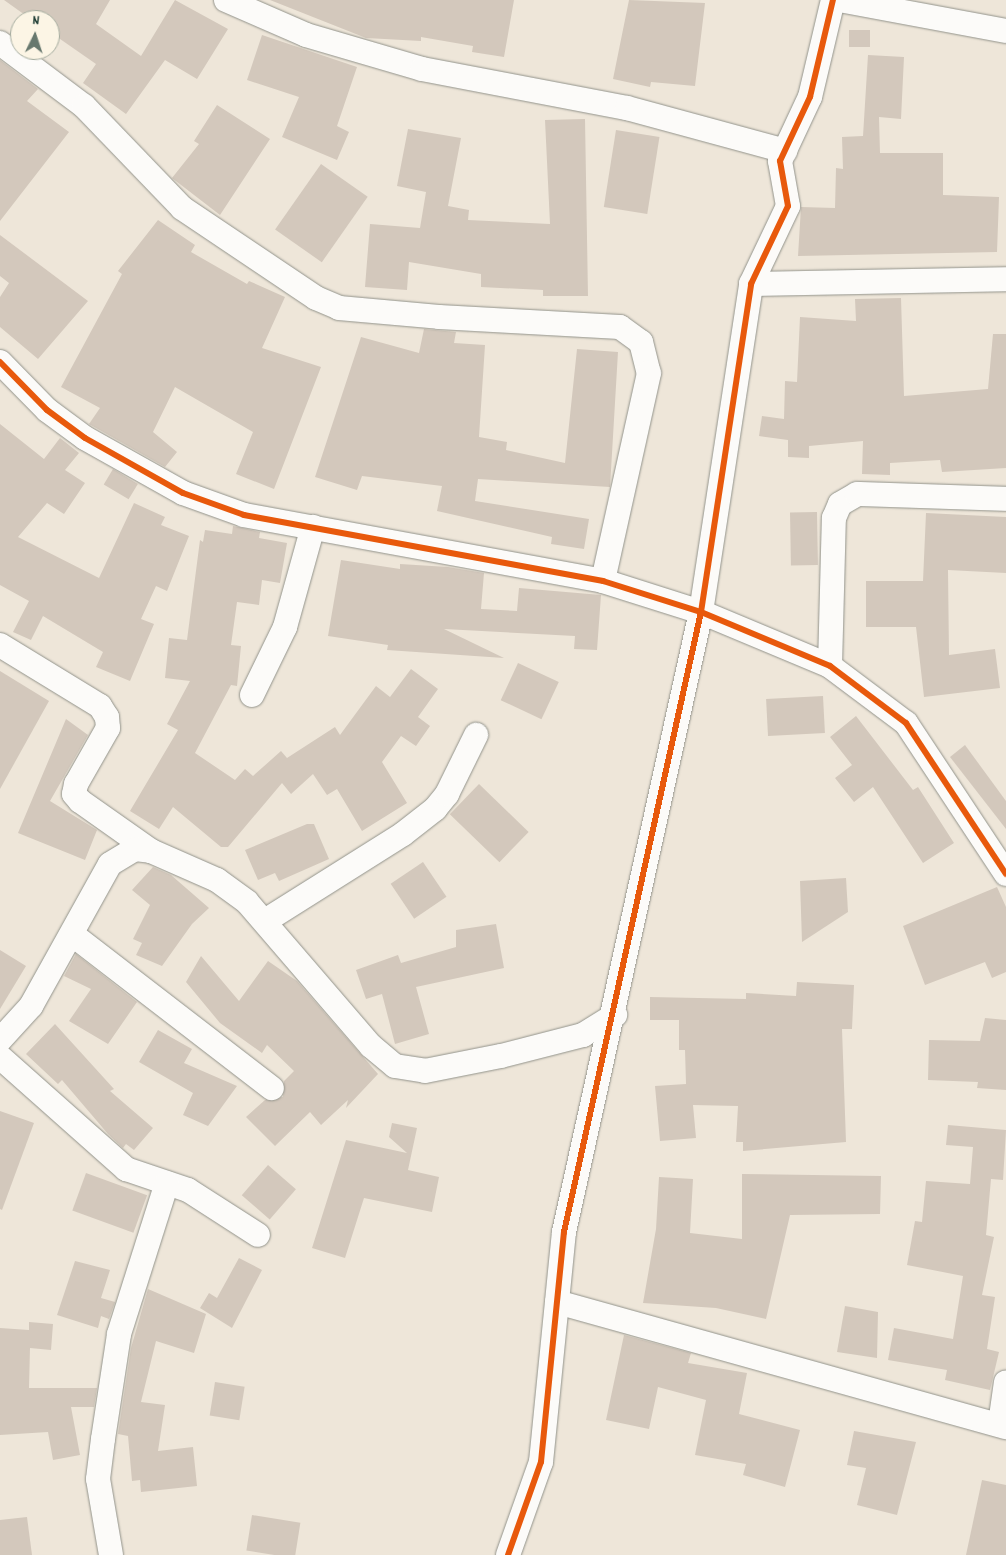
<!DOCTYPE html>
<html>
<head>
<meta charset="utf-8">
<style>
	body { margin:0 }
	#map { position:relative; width:1006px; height:1555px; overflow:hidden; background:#eee6d9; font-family:Dekko,sans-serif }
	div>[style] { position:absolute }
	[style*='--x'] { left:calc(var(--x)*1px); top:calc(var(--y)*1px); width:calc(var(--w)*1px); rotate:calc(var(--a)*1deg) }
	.building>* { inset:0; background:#d3c8bc; transform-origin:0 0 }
	.roads { filter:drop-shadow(0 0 1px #92938b) drop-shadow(0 0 1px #92938b) }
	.minor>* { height:24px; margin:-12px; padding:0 12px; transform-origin:12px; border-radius:12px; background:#fcfbf9 }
	.cycleway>* { height:6px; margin:-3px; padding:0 3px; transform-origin:3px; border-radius:3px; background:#e8590c }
	span { translate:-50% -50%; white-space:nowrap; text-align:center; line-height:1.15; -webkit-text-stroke:4px #fcf5e5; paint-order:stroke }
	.north { position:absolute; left:10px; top:10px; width:50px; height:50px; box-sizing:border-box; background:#fcf5e5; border:1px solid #a4ab9e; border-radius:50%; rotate:4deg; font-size:14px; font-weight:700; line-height:20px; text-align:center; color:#1f3d34 }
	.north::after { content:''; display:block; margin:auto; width:18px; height:22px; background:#67786e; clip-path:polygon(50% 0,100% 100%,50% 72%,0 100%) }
</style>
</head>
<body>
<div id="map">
	<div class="building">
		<div style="clip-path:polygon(4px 0,110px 0,96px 24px,141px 56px,175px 0,228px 29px,197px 79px,165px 60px,126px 114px,83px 83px,96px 64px,50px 32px,50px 20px,32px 20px)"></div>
		<div style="clip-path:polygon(270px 0,514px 0,504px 57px,472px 52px,473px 46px,421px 37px,421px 41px,366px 38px)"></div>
		<div style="clip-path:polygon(629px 0,705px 3px,695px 86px,651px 82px,650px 87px,613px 79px)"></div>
		<div style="left:849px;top:30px;width:21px;height:17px"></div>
		<div style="clip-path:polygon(262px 35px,357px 67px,337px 126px,349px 132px,337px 160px,282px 137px,299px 97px,247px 80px)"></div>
		<div style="clip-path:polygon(868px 55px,904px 57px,901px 119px,879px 117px,880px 153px,943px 153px,943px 195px,999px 197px,997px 252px,798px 256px,801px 207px,835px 208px,836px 168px,843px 169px,842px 137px,863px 136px)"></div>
		<div style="clip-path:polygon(0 60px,38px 89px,27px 101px,69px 132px,0 221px)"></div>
		<div style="clip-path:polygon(217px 105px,270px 139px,220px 215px,172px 178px,199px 144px,194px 141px)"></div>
		<div style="clip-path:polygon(585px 119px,588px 296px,543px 296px,543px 290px,481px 287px,481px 274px,409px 262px,407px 290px,365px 287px,370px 224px,420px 228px,426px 192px,397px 186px,408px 129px,461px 138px,448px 206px,469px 210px,468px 220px,550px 224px,545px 120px)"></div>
		<div style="left:616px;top:130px;width:44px;height:78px;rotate:9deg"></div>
		<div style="left:321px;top:164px;width:57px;height:80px;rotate:35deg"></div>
		<div style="clip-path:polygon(158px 220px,195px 245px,191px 252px,247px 284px,249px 281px,285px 297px,262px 348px,321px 367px,274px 489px,236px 474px,253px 432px,175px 387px,153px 432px,177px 452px,165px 467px,89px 424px,100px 408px,61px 387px,122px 274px,118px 271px)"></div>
		<div style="clip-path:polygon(0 235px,88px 301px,38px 359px,0 327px,0 297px,9px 283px,0 276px)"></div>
		<div style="clip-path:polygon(901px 298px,904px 396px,988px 389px,993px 334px,1006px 334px,1006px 468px,942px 472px,940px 460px,890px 463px,890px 475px,862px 474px,863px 441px,809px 446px,809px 458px,788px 457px,788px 440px,759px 436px,762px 416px,784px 419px,785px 381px,797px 382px,800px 317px,856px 321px,855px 299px)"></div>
		<div style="clip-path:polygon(424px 329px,456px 332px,454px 343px,485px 345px,479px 437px,507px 442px,506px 450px,565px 463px,577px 349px,618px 352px,610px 487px,478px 479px,475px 501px,589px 519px,584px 549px,551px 544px,552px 537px,437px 511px,442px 486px,362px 476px,357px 490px,315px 477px,361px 337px,419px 353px)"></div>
		<div style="clip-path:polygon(0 424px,44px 459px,60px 438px,79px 453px,65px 470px,85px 483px,64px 514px,47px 503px,18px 537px,99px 578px,134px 503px,165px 517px,161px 525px,189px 536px,167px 591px,156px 586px,141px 619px,154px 624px,130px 681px,96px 667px,103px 652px,43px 616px,31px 640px,13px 632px,29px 601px,0 585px)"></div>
		<div style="left:113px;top:469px;width:29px;height:18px;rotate:31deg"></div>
		<div style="left:817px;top:512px;width:53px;height:27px;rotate:89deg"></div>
		<div style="clip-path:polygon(926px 513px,1006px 517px,1006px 573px,948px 570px,949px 655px,995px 649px,1000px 688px,924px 697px,916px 627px,866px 627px,866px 581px,923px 581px)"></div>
		<div style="clip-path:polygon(233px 526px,260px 532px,259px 538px,287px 543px,280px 583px,262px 580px,259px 605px,237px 602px,231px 645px,241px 646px,237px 686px,231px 685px,195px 753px,235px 780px,245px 769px,253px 776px,281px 751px,287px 758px,335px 727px,340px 735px,376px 686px,390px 697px,411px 669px,438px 689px,418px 717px,430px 726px,416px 746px,401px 736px,382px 762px,407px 803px,362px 831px,337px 789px,327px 795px,313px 774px,291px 794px,282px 783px,228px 847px,221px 847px,173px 807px,159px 829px,130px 811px,178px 730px,167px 724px,190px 681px,165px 678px,169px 638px,187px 640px,200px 540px,203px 542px,205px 530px,232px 534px)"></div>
		<div style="clip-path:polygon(341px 560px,400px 569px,400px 564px,448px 567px,484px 573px,481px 609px,517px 611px,519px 588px,601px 595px,597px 650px,574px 649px,575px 636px,444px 629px,504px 658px,387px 650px,388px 645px,328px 636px)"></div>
		<div style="left:518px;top:663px;width:45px;height:41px;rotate:25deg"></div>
		<div style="clip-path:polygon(0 671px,49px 701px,0 789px)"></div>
		<div style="left:823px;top:696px;width:37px;height:57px;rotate:87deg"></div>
		<div style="clip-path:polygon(856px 716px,913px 790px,918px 787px,954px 843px,923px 863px,873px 787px,854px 802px,835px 778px,852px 765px,830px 737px)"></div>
		<div style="clip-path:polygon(66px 719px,88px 735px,50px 801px,97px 830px,85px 860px,18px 833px)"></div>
		<div style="clip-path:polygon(965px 745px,1006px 801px,1006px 829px,950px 757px)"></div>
		<div style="left:479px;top:784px;width:69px;height:42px;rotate:44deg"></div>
		<div style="clip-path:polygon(307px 824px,314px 824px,329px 859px,279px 881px,275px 873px,258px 880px,245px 850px)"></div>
		<div style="left:423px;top:862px;width:42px;height:39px;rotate:56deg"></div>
		<div style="clip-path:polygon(153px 867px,171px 875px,209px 908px,192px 924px,162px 966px,136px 955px,142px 943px,133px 939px,150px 905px,132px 890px)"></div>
		<div style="clip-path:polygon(846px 878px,848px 912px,802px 942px,800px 881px)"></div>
		<div style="clip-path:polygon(997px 887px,1006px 907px,1006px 972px,992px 978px,985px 962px,925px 985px,903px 926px)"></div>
		<div style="clip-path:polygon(496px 924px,504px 968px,416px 987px,429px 1034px,395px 1044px,382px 994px,366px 999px,356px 970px,398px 955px,401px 963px,456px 947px,456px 930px)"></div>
		<div style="clip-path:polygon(0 950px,26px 966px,0 1009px)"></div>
		<div style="clip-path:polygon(76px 954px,137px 1002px,108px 1044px,69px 1021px,91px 989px,64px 976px)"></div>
		<div style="clip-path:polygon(201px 956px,239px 1001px,268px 961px,297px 981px,378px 1074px,346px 1108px,348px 1100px,321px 1125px,310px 1112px,275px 1146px,246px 1117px,265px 1100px,283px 1097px,284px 1081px,294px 1071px,267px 1045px,262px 1053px,220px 1023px,186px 982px)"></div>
		<div style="clip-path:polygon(797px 982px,854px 985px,852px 1029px,842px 1029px,846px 1142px,743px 1151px,743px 1142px,736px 1142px,738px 1106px,693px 1105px,696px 1138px,660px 1141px,655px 1086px,686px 1084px,685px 1050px,679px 1050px,679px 1020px,650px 1020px,650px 997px,746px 999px,746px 993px,796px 996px)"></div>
		<div style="clip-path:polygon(985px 1018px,1006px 1020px,1006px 1090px,977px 1088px,978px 1082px,928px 1080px,929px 1040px,980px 1041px)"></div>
		<div style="clip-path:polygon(55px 1024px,114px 1089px,110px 1091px,153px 1128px,134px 1150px,126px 1144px,123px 1148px,108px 1134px,62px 1080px,58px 1084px,26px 1054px)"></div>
		<div style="clip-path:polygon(158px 1030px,192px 1049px,184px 1063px,237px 1086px,208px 1126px,183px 1115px,193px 1093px,139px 1062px)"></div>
		<div style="clip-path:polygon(0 1111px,34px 1123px,2px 1210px,0 1209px)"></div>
		<div style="clip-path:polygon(392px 1123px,417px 1128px,408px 1170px,439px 1177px,432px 1212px,364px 1198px,345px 1258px,312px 1248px,346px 1140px,407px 1153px,389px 1137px)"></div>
		<div style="clip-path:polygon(948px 1125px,1006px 1130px,1003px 1180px,991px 1179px,986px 1235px,994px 1237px,982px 1295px,995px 1297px,987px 1349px,999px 1352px,990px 1390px,945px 1380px,947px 1370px,888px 1360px,894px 1328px,953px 1339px,963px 1276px,907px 1265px,915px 1221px,922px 1222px,926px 1181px,970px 1184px,973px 1147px,946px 1145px)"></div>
		<div style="left:268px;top:1165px;width:37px;height:40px;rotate:41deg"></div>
		<div style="left:86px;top:1173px;width:65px;height:40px;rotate:20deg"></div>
		<div style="clip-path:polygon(742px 1174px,881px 1176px,880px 1214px,790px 1215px,766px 1319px,716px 1308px,643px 1303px,656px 1229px,659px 1177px,693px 1179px,690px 1233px,742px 1239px)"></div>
		<div style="clip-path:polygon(239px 1258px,262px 1270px,232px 1328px,200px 1308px,209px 1293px,217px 1298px)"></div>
		<div style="clip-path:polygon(75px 1261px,110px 1270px,101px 1298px,115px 1302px,109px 1319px,101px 1316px,98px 1328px,57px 1315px)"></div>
		<div style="clip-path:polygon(148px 1289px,206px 1314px,194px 1353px,156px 1341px,141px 1402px,165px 1405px,158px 1451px,193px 1447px,197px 1486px,141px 1492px,140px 1480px,132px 1481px,128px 1436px,118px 1434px,131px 1348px)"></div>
		<div style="clip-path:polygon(845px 1306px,878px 1312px,877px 1358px,837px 1352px)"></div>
		<div style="clip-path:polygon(29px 1322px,53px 1324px,51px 1350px,30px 1348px,29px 1388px,97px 1388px,94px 1407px,71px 1407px,80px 1455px,53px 1460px,48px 1432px,0 1435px,0 1328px,29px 1330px)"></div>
		<div style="clip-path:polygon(624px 1335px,691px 1353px,688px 1363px,747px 1373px,739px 1414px,800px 1430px,785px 1487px,743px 1475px,746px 1464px,695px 1455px,706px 1400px,658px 1387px,649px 1429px,606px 1420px)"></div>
		<div style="left:215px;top:1382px;width:30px;height:34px;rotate:9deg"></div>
		<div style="clip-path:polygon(854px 1431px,916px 1442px,897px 1515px,857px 1505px,866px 1468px,847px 1465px)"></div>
		<div style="clip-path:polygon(982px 1480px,1006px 1485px,1006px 1555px,966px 1555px)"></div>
		<div style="left:252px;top:1515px;width:49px;height:36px;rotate:9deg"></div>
		<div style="clip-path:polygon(27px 1517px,32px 1555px,0 1555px,0 1520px)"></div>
	</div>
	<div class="roads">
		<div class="minor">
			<div style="--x:226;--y:0;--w:87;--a:23.6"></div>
			<div style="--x:306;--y:35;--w:121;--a:16.3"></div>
			<div style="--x:422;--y:69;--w:209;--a:10.8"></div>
			<div style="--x:627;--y:108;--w:164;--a:15.2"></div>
			<div style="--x:839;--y:0;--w:170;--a:10.5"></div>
			<div style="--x:0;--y:43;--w:105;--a:36.9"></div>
			<div style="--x:84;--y:106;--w:141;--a:46.1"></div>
			<div style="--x:182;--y:208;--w:161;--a:33.9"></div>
			<div style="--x:316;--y:298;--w:25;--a:23"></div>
			<div style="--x:339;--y:308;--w:100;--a:5.1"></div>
			<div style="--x:439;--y:317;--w:181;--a:3.2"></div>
			<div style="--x:620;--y:327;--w:26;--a:36"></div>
			<div style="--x:641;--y:342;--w:32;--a:76"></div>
			<div style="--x:649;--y:373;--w:213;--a:102.5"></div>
			<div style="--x:751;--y:284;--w:255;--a:-1.1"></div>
			<div style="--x:0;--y:362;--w:67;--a:45.6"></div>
			<div style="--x:47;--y:410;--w:47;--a:36.4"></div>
			<div style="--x:85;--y:438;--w:112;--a:29.3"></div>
			<div style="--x:183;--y:493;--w:65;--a:19.8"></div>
			<div style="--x:244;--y:515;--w:365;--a:10.4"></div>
			<div style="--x:603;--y:581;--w:103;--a:17.6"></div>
			<div style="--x:701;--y:612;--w:140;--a:22.7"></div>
			<div style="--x:830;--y:666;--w:95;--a:36.9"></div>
			<div style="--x:906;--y:723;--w:181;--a:56.5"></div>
			<div style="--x:0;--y:645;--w:117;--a:31.4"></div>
			<div style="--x:100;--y:706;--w:13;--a:58"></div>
			<div style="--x:107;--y:717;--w:11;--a:85"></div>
			<div style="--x:108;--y:728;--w:64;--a:119.7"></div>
			<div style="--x:76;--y:784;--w:10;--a:101"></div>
			<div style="--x:74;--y:794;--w:9;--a:49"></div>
			<div style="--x:80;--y:801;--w:87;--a:35.2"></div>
			<div style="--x:151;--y:851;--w:72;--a:23.7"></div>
			<div style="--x:217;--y:880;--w:37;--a:36"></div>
			<div style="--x:247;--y:902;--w:190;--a:49.3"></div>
			<div style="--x:371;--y:1046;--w:31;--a:40"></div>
			<div style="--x:395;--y:1066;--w:30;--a:9"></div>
			<div style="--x:425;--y:1071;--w:77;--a:-11.2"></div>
			<div style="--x:501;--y:1056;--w:85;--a:-14.4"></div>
			<div style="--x:583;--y:1035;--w:38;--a:-32"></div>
			<div style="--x:830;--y:666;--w:148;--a:-88.5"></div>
			<div style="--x:834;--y:518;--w:15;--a:-67"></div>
			<div style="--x:840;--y:504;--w:20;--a:-30"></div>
			<div style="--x:857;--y:494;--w:149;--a:1.9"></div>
			<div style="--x:252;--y:695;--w:76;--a:-64.1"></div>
			<div style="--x:285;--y:627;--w:104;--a:-74.4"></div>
			<div style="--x:265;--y:921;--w:163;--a:-32.2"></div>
			<div style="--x:403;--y:834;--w:41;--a:-38"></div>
			<div style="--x:435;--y:809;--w:19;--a:-51"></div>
			<div style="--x:447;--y:794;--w:66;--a:-63.8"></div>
			<div style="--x:73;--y:935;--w:251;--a:37.6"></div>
			<div style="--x:0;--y:1040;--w:46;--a:-47.6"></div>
			<div style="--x:31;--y:1006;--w:162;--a:-60.9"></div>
			<div style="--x:110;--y:864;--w:29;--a:-31"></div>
			<div style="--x:135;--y:849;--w:16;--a:7"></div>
			<div style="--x:0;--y:1057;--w:169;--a:41.6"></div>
			<div style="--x:126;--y:1169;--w:65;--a:18.7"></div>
			<div style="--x:188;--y:1190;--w:83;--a:32.7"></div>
			<div style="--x:557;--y:1302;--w:466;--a:15.6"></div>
			<div style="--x:1000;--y:1424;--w:42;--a:-81.9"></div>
			<div style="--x:111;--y:1555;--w:77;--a:-99.7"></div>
			<div style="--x:98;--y:1479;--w:40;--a:-82.9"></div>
			<div style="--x:103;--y:1439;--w:106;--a:-81.3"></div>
			<div style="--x:119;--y:1334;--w:158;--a:-72.4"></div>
			<div style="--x:508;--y:1555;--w:99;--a:-70.5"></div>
			<div style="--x:541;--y:1462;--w:231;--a:-84.3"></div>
			<div style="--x:564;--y:1232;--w:635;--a:-77.54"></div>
			<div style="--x:701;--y:612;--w:332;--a:-81.3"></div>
			<div style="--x:751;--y:284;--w:86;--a:-64.6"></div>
			<div style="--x:788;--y:206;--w:46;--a:-100.1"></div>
			<div style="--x:780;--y:161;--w:71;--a:-64.9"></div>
			<div style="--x:810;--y:97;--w:100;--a:-76.7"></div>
		</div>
	</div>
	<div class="cycleway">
		<div style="--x:0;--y:362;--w:67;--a:45.6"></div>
		<div style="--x:47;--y:410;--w:47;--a:36.4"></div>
		<div style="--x:85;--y:438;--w:112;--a:29.3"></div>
		<div style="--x:183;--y:493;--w:65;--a:19.8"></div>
		<div style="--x:244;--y:515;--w:365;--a:10.4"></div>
		<div style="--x:603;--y:581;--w:103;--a:17.6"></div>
		<div style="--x:701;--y:612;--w:140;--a:22.7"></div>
		<div style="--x:830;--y:666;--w:95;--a:36.9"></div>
		<div style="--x:906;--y:723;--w:181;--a:56.5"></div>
		<div style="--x:508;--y:1555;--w:99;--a:-70.5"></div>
		<div style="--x:541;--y:1462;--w:231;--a:-84.3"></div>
		<div style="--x:564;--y:1232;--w:635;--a:-77.54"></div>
		<div style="--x:701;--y:612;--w:332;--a:-81.3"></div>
		<div style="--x:751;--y:284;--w:86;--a:-64.6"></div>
		<div style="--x:788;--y:206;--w:46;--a:-100.1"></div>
		<div style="--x:780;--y:161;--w:71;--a:-64.9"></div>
		<div style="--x:810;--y:97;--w:100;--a:-76.7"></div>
	</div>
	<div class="north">N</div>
</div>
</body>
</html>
